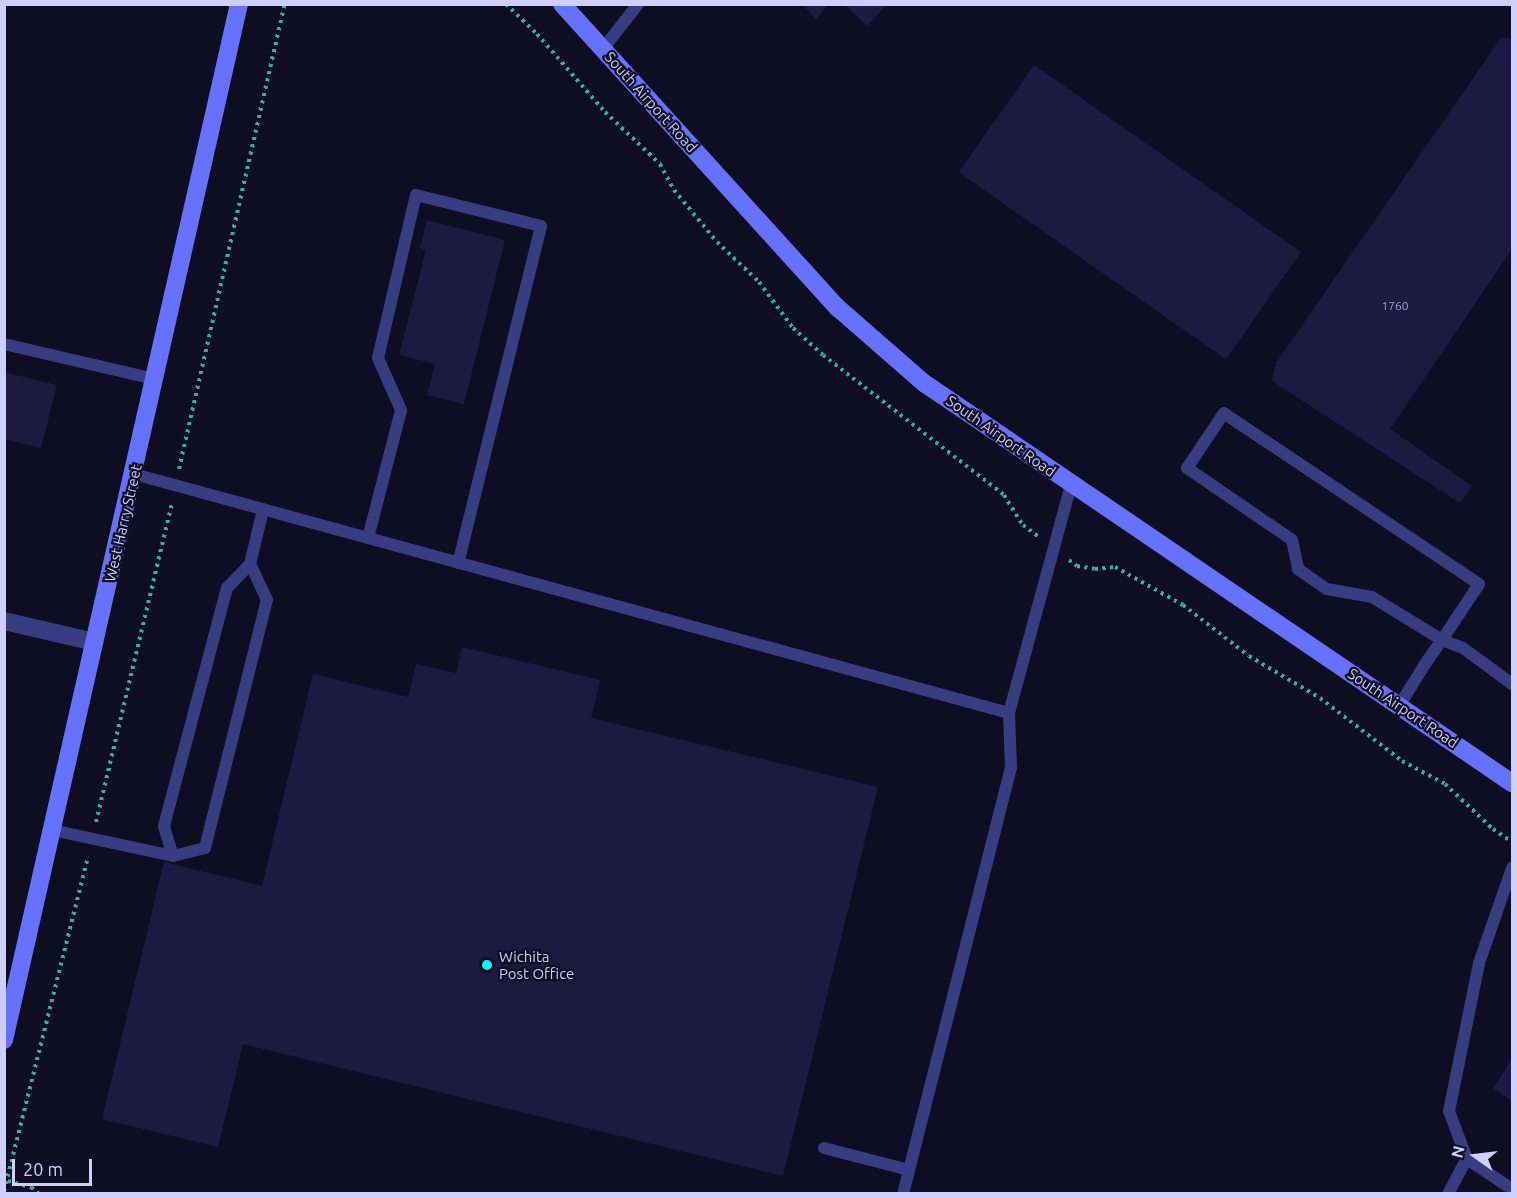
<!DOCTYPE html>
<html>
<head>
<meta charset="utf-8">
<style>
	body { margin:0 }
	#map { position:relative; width:1517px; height:1198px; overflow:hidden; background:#0f0d22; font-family:Ubuntu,sans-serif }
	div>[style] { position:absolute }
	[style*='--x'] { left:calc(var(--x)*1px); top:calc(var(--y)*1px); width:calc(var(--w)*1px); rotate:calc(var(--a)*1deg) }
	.building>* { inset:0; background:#1d1942; transform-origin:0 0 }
	.path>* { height:4px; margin-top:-2px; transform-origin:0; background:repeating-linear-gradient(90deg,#2eb39d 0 3px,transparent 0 7.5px) }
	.lane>* { height:12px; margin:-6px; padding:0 6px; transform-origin:6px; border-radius:6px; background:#383d81 }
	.street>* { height:18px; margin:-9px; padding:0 9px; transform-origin:9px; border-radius:9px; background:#383d81 }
	.secondary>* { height:18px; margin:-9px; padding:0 9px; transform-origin:9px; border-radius:9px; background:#6571ff }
	.dots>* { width:16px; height:16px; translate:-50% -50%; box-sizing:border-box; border:3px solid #0f0d22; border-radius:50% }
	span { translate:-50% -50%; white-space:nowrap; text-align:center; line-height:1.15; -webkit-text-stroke:4.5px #0f0d22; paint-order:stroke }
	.number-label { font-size:12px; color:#a2a1d0 }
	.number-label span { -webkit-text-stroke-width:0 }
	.street-label { font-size:15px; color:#ceceff }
	.poi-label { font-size:15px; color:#ceceff }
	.left { translate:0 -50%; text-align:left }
	.frame { position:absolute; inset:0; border:6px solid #ceceff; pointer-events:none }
	.north { position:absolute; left:1445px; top:1126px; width:60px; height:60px; -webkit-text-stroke:4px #0f0d22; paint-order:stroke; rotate:284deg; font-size:16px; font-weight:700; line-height:24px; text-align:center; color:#ceceff }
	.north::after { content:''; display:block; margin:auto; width:21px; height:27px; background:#ceceff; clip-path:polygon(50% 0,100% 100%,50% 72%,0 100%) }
	.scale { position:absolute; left:12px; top:1159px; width:80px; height:27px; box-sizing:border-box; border:3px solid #ceceff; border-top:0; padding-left:8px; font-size:18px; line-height:21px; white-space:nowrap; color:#ceceff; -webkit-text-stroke:4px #0f0d22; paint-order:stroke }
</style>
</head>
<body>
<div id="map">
	<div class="building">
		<div style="clip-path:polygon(802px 4px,829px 4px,816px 19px)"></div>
		<div style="clip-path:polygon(844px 4px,888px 4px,867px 26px)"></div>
		<div style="clip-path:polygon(1501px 38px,1512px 38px,1512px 249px,1390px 429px,1472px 486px,1460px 503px,1272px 381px,1276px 363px)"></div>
		<div style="left:1034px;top:65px;width:326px;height:131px;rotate:35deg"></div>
		<div style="clip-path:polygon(427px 220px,505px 240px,464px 404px,427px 395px,435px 364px,399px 355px,426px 250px,420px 248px)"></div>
		<div style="clip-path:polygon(4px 372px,57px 385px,41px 448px,4px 439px)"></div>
		<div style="clip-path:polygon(462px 647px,600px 680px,591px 718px,878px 787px,783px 1176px,243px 1044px,218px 1147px,102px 1119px,164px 862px,262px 886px,313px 674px,408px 697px,416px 664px,456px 673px)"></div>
		<div style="clip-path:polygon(1512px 1059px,1512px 1101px,1493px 1088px)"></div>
	</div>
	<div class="path">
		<div style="--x:506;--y:4;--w:43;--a:44.1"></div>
		<div style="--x:537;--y:34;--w:103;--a:48.9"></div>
		<div style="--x:605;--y:112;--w:76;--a:43.4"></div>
		<div style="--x:660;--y:164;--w:30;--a:62"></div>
		<div style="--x:674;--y:190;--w:67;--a:50.4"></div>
		<div style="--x:717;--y:242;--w:58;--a:43.6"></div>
		<div style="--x:759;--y:282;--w:57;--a:53.5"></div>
		<div style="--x:793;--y:328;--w:40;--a:42"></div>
		<div style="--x:823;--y:355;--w:229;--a:37.7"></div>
		<div style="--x:1004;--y:495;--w:36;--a:58"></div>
		<div style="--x:1023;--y:525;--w:20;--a:37"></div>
		<div style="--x:179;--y:469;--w:477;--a:-77.2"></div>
		<div style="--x:1069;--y:560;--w:10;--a:37"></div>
		<div style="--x:1077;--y:566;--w:18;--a:9"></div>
		<div style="--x:1095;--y:569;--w:20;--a:-6"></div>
		<div style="--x:1115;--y:567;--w:78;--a:29.2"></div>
		<div style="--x:1183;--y:605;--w:83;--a:37.7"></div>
		<div style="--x:1249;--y:656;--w:82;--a:30.6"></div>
		<div style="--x:1320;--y:698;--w:103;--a:37.5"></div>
		<div style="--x:1402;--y:761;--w:49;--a:28.1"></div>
		<div style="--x:1445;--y:784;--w:66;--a:43.2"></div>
		<div style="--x:1493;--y:829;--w:23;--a:34"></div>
		<div style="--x:96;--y:822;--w:328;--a:-76.6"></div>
		<div style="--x:8;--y:1181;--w:24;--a:15"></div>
		<div style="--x:31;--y:1187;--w:11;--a:41"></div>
		<div style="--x:4;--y:1191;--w:345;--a:-75.9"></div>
	</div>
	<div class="lane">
		<div style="--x:603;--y:49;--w:57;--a:-52.1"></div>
		<div style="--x:4;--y:344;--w:155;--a:13.1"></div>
		<div style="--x:134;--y:474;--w:907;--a:15.28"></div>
		<div style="--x:1009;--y:713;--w:236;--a:-74.8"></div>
		<div style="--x:368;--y:538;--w:132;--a:-75.5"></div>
		<div style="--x:401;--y:410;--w:57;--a:-113.9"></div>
		<div style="--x:378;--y:358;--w:167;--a:-76.9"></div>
		<div style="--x:416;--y:195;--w:129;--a:13.9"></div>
		<div style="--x:541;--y:226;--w:347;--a:103.8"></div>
		<div style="--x:1399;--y:706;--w:49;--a:-58.2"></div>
		<div style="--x:1425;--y:664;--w:29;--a:-55"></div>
		<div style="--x:1442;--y:640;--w:67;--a:-56.5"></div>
		<div style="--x:1479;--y:584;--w:307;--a:-146.2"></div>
		<div style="--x:1224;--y:413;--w:66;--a:123.9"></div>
		<div style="--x:1187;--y:468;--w:127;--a:34.4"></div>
		<div style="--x:1292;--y:540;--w:30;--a:78"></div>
		<div style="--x:1298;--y:569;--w:35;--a:35"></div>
		<div style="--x:1327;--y:589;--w:46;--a:10.1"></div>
		<div style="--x:1372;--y:597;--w:82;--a:31.6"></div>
		<div style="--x:1442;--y:640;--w:22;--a:21"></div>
		<div style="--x:1463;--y:648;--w:61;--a:36.3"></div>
		<div style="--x:52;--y:830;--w:124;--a:12.1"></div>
		<div style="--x:173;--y:856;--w:33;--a:-14"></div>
		<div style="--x:205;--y:848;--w:256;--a:-76"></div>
		<div style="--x:267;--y:600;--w:40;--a:-115"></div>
		<div style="--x:173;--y:856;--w:31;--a:-107"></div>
		<div style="--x:164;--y:826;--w:246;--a:-75.2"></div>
		<div style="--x:227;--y:588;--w:33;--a:-46"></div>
		<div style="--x:250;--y:564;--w:56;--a:-76.5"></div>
		<div style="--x:824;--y:1148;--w:88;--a:14.5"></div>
		<div style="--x:1467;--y:1159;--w:54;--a:33.7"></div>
		<div style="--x:903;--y:1194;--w:439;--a:-75.8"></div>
		<div style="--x:1011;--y:768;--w:55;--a:-92.1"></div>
		<div style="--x:1448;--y:1194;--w:40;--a:-62"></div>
		<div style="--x:1467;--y:1159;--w:51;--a:-110.6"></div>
		<div style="--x:1449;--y:1111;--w:151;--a:-78.5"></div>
		<div style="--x:1479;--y:963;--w:101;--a:-70.8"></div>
	</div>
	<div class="street">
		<div style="--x:4;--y:621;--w:93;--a:13"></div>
	</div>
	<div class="secondary">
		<div style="--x:562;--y:4;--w:411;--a:47.8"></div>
		<div style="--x:838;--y:308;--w:114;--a:41.1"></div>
		<div style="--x:924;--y:383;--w:711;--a:34.23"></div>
		<div style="--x:4;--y:1040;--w:1062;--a:-77.22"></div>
	</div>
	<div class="dots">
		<div style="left:487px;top:965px;background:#00f8f8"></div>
	</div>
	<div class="number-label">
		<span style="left:1395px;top:306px">1760</span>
	</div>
	<div class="street-label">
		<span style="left:651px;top:102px;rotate:48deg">South Airport Road</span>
		<span style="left:1001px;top:436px;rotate:35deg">South Airport Road</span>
		<span style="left:123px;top:523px;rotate:-77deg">West Harry Street</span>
		<span style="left:1403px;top:708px;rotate:34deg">South Airport Road</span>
	</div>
	<div class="poi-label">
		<span class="left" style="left:499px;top:965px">Wichita<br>Post Office</span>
	</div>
	<div class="frame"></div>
	<div class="north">N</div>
	<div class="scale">20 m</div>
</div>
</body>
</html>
